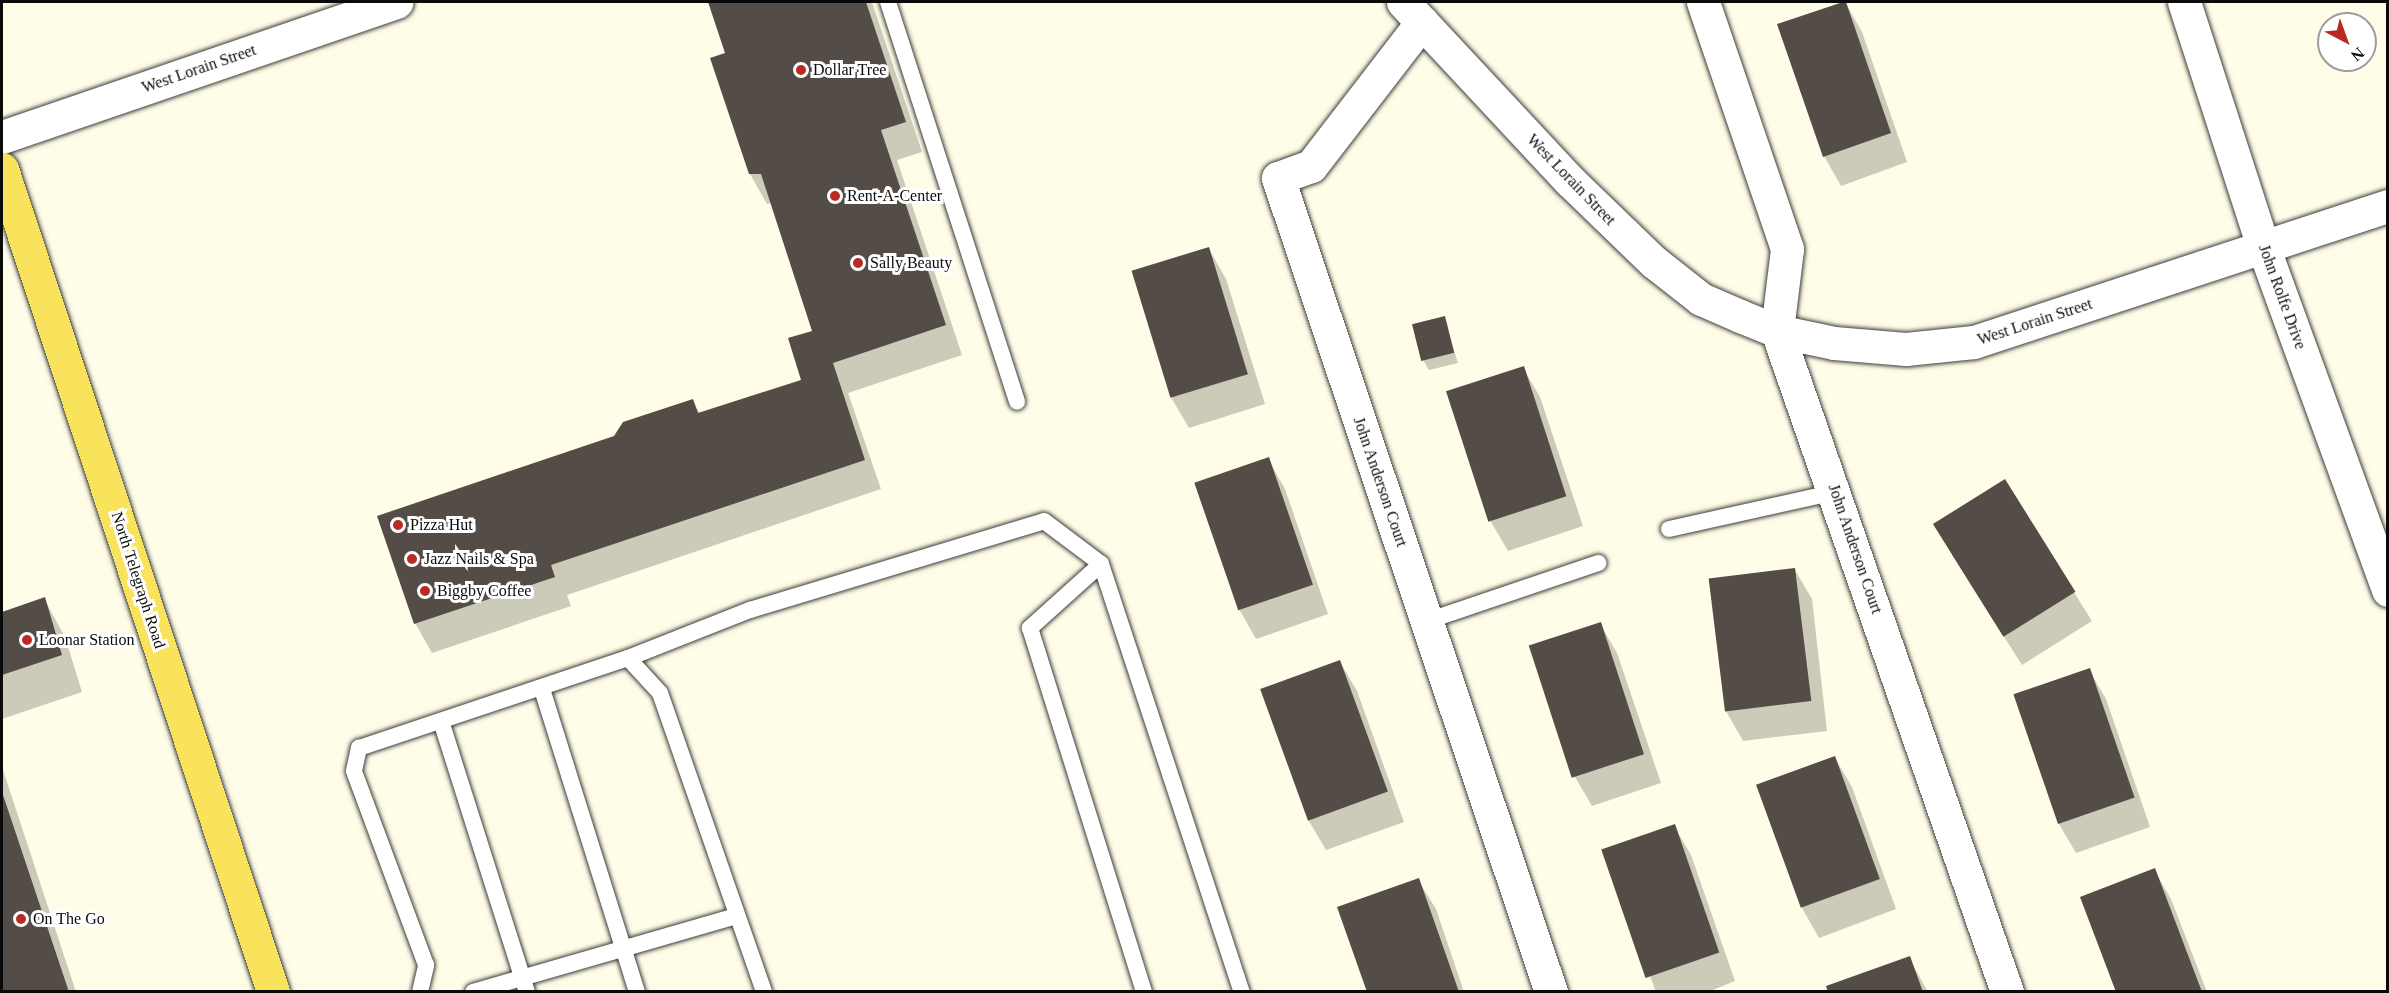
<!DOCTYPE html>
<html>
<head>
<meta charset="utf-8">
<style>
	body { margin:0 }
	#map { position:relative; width:2389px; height:993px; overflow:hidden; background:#fffde7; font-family:Georgia,serif }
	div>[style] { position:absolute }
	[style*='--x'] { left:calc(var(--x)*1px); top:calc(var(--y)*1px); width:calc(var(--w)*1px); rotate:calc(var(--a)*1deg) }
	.shadow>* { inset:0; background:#0003 }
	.building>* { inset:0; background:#534c47; transform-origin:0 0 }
	.roads { filter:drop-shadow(0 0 2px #3d3d3d) drop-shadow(0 0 2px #3d3d3d) }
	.service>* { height:16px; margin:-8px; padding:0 8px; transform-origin:8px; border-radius:8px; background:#fff }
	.minor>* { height:33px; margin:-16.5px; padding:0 16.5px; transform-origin:16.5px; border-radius:16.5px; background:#fff }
	.primary>* { height:33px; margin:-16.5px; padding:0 16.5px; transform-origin:16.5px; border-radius:16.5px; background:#fae35c }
	.dots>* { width:16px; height:16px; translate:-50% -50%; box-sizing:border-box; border:3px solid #fff; border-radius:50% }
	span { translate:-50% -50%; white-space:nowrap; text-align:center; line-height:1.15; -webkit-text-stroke:6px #fff; paint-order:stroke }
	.street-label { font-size:16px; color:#0a0a0a }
	.poi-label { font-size:16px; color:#0a0a0a }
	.left { translate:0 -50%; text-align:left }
	.frame { position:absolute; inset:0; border:3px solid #0a0a0a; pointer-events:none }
	.north { position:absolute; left:2317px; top:12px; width:60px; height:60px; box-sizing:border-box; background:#fff; border:2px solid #9d9d9d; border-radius:50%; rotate:139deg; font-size:16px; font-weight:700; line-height:24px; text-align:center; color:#0a0a0a }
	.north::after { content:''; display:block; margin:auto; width:21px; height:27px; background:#ba2a22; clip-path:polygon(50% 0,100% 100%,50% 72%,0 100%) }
</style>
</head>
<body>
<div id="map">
	<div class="shadow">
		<div style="clip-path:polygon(709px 2px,872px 2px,922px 152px,897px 160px,962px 355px,848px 393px,881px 489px,567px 595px,571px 606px,432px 653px,415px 623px,615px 437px,693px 401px,700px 414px,803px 381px,814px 332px,772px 203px,767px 204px,750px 174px,727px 54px)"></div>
		<div style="clip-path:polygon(1845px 2px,1862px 32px,1907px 162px,1841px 186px,1824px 156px)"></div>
		<div style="clip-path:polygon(1209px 249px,1226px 279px,1265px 404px,1189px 428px,1172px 399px,1133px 273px)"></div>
		<div style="clip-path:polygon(1444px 318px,1458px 363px,1429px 370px,1423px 360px)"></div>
		<div style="clip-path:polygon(1523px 368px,1540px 397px,1583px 526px,1508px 551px,1491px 522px,1448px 393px)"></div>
		<div style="clip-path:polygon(1268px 459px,1285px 489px,1328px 614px,1256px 639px,1239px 609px)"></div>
		<div style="clip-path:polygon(2004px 481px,2092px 621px,2022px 665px,1952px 555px)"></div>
		<div style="clip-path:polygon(1795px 570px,1812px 599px,1827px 731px,1743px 741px,1726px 711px)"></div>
		<div style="clip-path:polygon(44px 599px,65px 637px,82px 692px,2px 719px,2px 613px)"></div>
		<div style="clip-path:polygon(1600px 624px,1617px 653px,1661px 783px,1592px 806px,1575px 777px,1531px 647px)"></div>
		<div style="clip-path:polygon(1340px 662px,1357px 691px,1404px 822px,1326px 850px,1309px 821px,1262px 690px)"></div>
		<div style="clip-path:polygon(2089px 670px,2106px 699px,2150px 827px,2076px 853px,2059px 824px,2015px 695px)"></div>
		<div style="clip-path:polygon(1835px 758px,1852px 787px,1896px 909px,1819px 938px,1802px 908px)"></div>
		<div style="clip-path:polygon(2px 767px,76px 992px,2px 992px)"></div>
		<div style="clip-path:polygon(1674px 826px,1691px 855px,1735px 981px,1708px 992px,1656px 992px,1603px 851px)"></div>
		<div style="clip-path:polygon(2154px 870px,2171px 899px,2207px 992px,2117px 992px)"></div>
		<div style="clip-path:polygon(1418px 880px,1436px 909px,1464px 992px,1368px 992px)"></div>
		<div style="clip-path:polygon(1909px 958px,1928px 992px,1830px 992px)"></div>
	</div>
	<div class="building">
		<div style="clip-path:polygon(708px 2px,866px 2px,906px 122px,881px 130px,946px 325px,833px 363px,865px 460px,551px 565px,555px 577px,414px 624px,377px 516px,614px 436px,623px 422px,693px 399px,698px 413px,801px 380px,788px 338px,812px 331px,761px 174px,749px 174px,710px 58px,725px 53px)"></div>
		<div style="clip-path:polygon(1843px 2px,1846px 2px,1891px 133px,1823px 157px,1777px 24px)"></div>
		<div style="left:1209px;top:247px;width:133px;height:81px;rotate:73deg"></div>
		<div style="left:1445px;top:316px;width:38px;height:34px;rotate:76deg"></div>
		<div style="left:1524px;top:366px;width:137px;height:82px;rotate:72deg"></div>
		<div style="left:1269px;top:457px;width:135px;height:79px;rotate:71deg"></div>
		<div style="left:2005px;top:479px;width:133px;height:85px;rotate:58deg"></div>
		<div style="left:1795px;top:568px;width:134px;height:87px;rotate:83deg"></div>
		<div style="clip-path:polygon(45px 597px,62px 655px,2px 675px,2px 612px)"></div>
		<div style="left:1601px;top:622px;width:139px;height:76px;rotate:72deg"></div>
		<div style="left:1340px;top:660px;width:140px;height:85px;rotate:70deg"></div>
		<div style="left:2090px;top:668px;width:137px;height:81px;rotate:71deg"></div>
		<div style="left:1835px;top:756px;width:131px;height:84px;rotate:70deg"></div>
		<div style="clip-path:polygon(2px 792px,69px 992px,2px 992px)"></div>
		<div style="left:1675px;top:824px;width:136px;height:78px;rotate:71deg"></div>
		<div style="clip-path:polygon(2155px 868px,2202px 992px,2116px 992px,2080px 897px)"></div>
		<div style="clip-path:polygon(1419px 878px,1459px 992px,1367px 992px,1337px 907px)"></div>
		<div style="clip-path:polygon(1910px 956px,1923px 992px,1828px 992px,1826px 986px)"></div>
	</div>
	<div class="roads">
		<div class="service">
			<div style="--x:888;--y:2;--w:420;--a:72.1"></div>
			<div style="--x:1669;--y:529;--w:171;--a:-12.5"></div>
			<div style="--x:1101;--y:564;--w:96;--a:138"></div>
			<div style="--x:1030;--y:628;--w:381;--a:72.6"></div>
			<div style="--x:1427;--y:621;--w:181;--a:-18.7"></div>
			<div style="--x:628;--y:658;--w:131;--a:-21.5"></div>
			<div style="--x:750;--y:610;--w:307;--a:-16.8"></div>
			<div style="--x:1044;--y:521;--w:71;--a:37"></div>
			<div style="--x:1101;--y:564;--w:451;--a:71.8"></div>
			<div style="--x:542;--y:689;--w:318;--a:72.6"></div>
			<div style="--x:441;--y:721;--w:284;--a:72.4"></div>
			<div style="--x:420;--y:992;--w:28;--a:-77"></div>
			<div style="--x:426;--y:965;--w:207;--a:-110.4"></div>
			<div style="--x:354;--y:771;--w:24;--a:-78"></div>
			<div style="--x:359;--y:748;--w:284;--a:-18.5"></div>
			<div style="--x:628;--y:658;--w:47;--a:47.6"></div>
			<div style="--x:660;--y:693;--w:317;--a:70.8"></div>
			<div style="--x:473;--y:992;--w:275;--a:-16.1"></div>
		</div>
		<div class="minor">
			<div style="--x:1403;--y:2;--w:245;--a:47"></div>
			<div style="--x:1570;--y:181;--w:117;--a:44"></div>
			<div style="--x:1654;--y:262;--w:60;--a:38.2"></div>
			<div style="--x:1701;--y:299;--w:43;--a:23.6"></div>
			<div style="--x:1740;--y:316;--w:40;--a:22"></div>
			<div style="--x:1777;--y:331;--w:58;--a:11.9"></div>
			<div style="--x:1834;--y:343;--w:72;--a:4.8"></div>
			<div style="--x:1906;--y:349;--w:68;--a:-5.9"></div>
			<div style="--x:1974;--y:342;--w:436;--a:-18.2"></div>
			<div style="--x:1703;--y:2;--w:261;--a:71.2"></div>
			<div style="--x:1787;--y:249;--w:83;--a:97"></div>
			<div style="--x:1777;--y:331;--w:700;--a:70.81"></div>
			<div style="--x:2184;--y:2;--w:260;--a:72.1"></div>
			<div style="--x:2264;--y:249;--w:363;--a:70"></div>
			<div style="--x:1422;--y:22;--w:182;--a:127.6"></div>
			<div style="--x:1311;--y:166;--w:35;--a:160"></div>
			<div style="--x:1278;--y:178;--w:859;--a:71.46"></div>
			<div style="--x:2;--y:137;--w:417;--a:-18.9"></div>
		</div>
		<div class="primary">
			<div style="--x:2;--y:169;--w:866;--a:71.77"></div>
		</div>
	</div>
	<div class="dots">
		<div style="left:801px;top:70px;background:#ba2a22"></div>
		<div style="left:835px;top:196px;background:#ba2a22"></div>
		<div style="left:858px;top:263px;background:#ba2a22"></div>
		<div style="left:398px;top:525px;background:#ba2a22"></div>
		<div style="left:412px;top:559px;background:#ba2a22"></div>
		<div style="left:425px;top:591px;background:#ba2a22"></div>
		<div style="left:27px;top:640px;background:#ba2a22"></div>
		<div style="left:21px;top:919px;background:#ba2a22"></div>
	</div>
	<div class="street-label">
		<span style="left:199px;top:69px;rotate:-19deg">West Lorain Street</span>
		<span style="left:1571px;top:180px;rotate:46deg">West Lorain Street</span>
		<span style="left:2282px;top:297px;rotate:70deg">John Rolfe Drive</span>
		<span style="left:2035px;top:322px;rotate:-18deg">West Lorain Street</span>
		<span style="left:1380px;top:482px;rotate:71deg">John Anderson Court</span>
		<span style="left:1855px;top:549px;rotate:71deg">John Anderson Court</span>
		<span style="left:138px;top:580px;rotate:72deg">North Telegraph Road</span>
	</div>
	<div class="poi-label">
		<span class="left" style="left:813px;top:70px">Dollar Tree</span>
		<span class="left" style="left:847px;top:196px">Rent-A-Center</span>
		<span class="left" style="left:870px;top:263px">Sally Beauty</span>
		<span class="left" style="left:410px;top:525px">Pizza Hut</span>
		<span class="left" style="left:424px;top:559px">Jazz Nails &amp; Spa</span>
		<span class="left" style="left:437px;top:591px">Biggby Coffee</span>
		<span class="left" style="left:39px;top:640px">Loonar Station</span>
		<span class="left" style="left:33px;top:919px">On The Go</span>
	</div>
	<div class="frame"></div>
	<div class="north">N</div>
</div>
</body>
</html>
